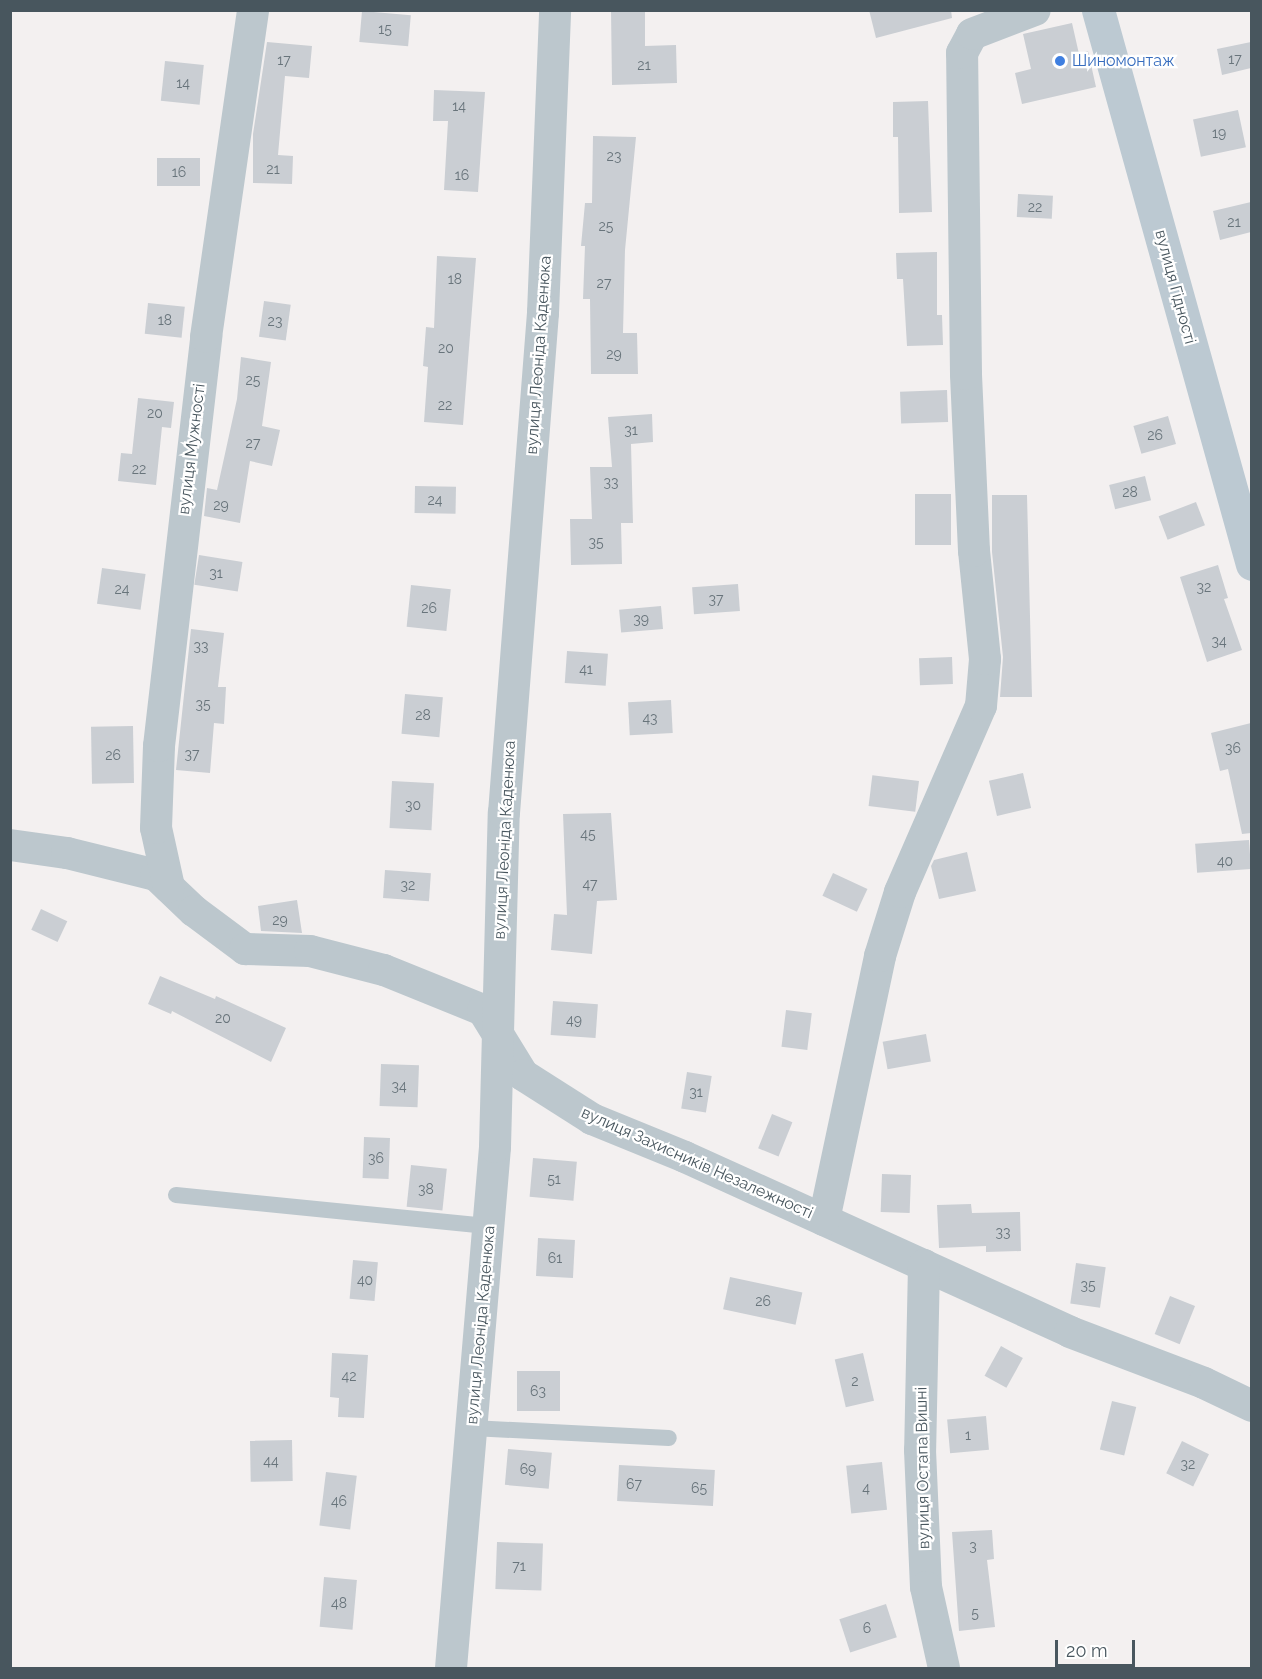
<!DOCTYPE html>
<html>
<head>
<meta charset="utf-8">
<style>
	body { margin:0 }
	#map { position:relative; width:1262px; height:1679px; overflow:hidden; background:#f3f0f0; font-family:Raleway,sans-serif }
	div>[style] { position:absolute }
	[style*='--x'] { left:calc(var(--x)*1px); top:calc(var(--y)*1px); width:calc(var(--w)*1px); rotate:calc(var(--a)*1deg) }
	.building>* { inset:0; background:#caced3; transform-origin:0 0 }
	.lane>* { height:16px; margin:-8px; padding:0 8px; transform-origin:8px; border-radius:8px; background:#bcc7cd }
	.street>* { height:32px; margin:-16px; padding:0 16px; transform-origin:16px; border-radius:16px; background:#bcc7cd }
	.secondary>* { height:33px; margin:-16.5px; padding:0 16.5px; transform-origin:16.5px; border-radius:16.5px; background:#bcc9d2 }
	.dots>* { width:16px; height:16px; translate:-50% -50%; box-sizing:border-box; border:3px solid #fff; border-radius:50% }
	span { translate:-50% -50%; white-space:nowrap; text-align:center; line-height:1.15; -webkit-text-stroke:4.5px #fff; paint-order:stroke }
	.number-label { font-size:14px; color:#68747b }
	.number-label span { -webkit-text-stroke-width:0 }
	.shop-label { font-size:16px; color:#366cbe }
	.left { translate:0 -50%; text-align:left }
	.street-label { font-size:16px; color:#48565e }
	.frame { position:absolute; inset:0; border:12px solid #48565e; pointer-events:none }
	.scale { position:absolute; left:1055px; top:1640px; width:80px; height:27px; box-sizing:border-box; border:3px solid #48565e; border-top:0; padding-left:8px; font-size:18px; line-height:21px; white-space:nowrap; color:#48565e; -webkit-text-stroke:4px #fff; paint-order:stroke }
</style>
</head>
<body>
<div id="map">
	<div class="building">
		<div style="clip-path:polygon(611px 10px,645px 10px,645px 46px,676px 45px,677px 83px,612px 85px)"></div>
		<div style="clip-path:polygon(869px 10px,951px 10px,952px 18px,876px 38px)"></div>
		<div style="left:362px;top:11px;width:49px;height:31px;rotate:5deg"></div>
		<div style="clip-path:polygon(1072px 23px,1079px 54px,1088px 51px,1096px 87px,1022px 104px,1015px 73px,1031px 69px,1023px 34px)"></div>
		<div style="clip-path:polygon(267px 42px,312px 46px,309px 78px,285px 76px,278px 155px,293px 156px,292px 184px,253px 183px,253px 134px)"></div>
		<div style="clip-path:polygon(1251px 42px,1251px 68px,1222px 75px,1217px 49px)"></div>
		<div style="left:165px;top:61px;width:39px;height:40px;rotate:6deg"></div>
		<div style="clip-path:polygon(434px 90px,485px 92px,478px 192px,444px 190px,448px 121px,433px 121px)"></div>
		<div style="clip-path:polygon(928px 101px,932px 212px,899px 213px,898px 137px,893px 137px,893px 102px)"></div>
		<div style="left:1238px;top:110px;width:38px;height:46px;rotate:78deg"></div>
		<div style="clip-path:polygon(593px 136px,636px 137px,625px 250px,623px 333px,637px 333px,638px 374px,591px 374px,590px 299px,583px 299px,585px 246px,581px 246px,585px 203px,592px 203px)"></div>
		<div style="left:157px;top:158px;width:43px;height:28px"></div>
		<div style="left:1018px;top:194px;width:35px;height:23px;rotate:3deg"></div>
		<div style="clip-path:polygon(1251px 202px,1251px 232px,1220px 240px,1213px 211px)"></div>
		<div style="clip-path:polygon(937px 252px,937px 315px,942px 315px,943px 345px,907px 346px,903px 279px,897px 279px,896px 253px)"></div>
		<div style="clip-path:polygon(437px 256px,476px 258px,463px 425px,424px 422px,428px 367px,423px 366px,426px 327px,434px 328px)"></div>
		<div style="left:264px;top:301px;width:27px;height:36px;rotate:8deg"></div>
		<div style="left:148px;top:303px;width:37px;height:31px;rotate:6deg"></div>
		<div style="clip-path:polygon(241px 357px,271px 362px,262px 426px,280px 430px,272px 466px,250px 461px,240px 523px,204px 516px,207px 488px,217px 490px,237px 399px)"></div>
		<div style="left:947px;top:390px;width:32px;height:47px;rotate:88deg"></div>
		<div style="clip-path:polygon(138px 398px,174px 402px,171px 428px,162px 427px,156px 485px,118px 481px,121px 453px,132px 454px)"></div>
		<div style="clip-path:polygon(652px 414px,653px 442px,631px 444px,633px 523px,621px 523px,622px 564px,571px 565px,570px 519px,592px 519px,590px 467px,612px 467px,608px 417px)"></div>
		<div style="left:1168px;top:416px;width:29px;height:36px;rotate:74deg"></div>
		<div style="left:1145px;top:476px;width:25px;height:37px;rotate:76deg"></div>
		<div style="left:415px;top:486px;width:41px;height:27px;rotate:1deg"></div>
		<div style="left:915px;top:494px;width:36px;height:51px"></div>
		<div style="clip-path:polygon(992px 495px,1027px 495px,1032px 697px,1000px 697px,1003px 657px,992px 552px)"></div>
		<div style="left:1196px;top:502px;width:25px;height:40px;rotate:69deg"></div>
		<div style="left:199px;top:555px;width:44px;height:30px;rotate:9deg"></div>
		<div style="clip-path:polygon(1218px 565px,1228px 598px,1224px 599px,1242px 650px,1207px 662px,1180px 577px)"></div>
		<div style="left:102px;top:568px;width:44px;height:36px;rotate:8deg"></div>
		<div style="left:738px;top:584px;width:27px;height:46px;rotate:86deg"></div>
		<div style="left:411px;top:585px;width:40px;height:42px;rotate:6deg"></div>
		<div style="left:661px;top:606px;width:23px;height:42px;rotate:85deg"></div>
		<div style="clip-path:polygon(191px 629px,224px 633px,218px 687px,226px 687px,224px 724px,214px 723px,210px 773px,176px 770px)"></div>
		<div style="left:567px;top:651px;width:41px;height:32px;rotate:4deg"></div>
		<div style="left:952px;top:657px;width:27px;height:33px;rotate:88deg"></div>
		<div style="left:405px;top:694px;width:38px;height:40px;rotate:5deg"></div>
		<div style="left:671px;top:700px;width:33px;height:43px;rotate:87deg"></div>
		<div style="clip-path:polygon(1251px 723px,1251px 833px,1242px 834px,1228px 769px,1220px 771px,1211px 733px)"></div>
		<div style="left:133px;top:726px;width:57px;height:42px;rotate:89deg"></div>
		<div style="left:1023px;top:773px;width:36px;height:35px;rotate:77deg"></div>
		<div style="left:392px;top:781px;width:42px;height:47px;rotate:3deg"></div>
		<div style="left:919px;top:781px;width:31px;height:47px;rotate:97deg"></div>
		<div style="clip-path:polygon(611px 813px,617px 900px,597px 901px,592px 954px,551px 950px,554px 914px,567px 915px,563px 814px)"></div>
		<div style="left:1249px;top:840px;width:29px;height:54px;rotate:86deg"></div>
		<div style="clip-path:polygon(967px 852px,976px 891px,939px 899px,931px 866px,934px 860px)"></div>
		<div style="left:385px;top:870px;width:46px;height:28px;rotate:4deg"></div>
		<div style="left:833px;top:873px;width:38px;height:25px;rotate:25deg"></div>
		<div style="clip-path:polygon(297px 900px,302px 933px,261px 931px,258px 906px)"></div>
		<div style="left:41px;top:909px;width:29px;height:23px;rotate:25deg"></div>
		<div style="clip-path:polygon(160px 976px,215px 999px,216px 996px,286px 1028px,271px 1062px,172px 1011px,171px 1014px,148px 1004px)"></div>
		<div style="left:553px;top:1001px;width:45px;height:34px;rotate:4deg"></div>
		<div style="left:786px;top:1010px;width:26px;height:37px;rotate:7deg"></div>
		<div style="left:926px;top:1034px;width:28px;height:44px;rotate:80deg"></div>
		<div style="left:381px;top:1064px;width:38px;height:42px;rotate:2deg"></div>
		<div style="left:687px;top:1072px;width:25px;height:37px;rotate:9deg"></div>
		<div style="left:772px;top:1114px;width:22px;height:37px;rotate:22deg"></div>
		<div style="left:364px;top:1137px;width:26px;height:41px;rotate:2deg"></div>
		<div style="left:533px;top:1158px;width:44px;height:39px;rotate:5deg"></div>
		<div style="left:411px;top:1165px;width:36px;height:42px;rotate:6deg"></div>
		<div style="left:882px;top:1174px;width:29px;height:38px;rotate:2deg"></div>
		<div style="clip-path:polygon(971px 1204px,972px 1213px,1020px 1212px,1021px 1251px,986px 1252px,986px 1246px,939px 1248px,937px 1205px)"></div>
		<div style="left:538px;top:1238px;width:37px;height:38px;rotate:3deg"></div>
		<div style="left:353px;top:1260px;width:25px;height:39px;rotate:5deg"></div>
		<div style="left:1076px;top:1263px;width:30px;height:41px;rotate:8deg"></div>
		<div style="left:730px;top:1277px;width:74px;height:33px;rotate:12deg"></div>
		<div style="left:1170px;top:1296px;width:27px;height:41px;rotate:22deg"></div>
		<div style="left:1001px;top:1346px;width:25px;height:34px;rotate:29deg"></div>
		<div style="clip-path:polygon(332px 1353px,368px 1355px,364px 1418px,338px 1417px,339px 1398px,330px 1397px)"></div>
		<div style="left:863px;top:1353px;width:49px;height:29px;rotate:77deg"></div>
		<div style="left:517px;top:1371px;width:43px;height:40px"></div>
		<div style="left:1112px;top:1401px;width:25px;height:50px;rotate:14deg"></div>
		<div style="left:986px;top:1416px;width:34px;height:39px;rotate:85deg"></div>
		<div style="left:292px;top:1440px;width:41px;height:42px;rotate:89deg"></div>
		<div style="left:1182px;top:1441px;width:30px;height:36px;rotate:26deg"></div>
		<div style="left:508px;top:1449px;width:44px;height:36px;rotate:5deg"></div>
		<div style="left:882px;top:1462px;width:48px;height:36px;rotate:84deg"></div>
		<div style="left:619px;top:1465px;width:96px;height:36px;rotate:3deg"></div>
		<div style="left:326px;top:1472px;width:31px;height:54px;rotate:7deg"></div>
		<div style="clip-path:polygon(992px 1530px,994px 1559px,987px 1560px,995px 1627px,959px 1631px,952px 1532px)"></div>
		<div style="left:497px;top:1542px;width:46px;height:47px;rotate:2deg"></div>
		<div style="left:324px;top:1577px;width:33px;height:50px;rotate:5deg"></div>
		<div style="left:886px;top:1604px;width:35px;height:49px;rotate:72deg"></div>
	</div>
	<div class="lane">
		<div style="--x:176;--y:1195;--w:315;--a:5.7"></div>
		<div style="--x:472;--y:1428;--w:197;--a:2.9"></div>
	</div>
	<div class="street">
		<div style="--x:10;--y:845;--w:58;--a:8"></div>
		<div style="--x:67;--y:853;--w:92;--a:13.9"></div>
		<div style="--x:156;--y:875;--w:52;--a:43.5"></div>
		<div style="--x:194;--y:911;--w:64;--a:36.7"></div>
		<div style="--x:245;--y:949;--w:65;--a:1.8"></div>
		<div style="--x:310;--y:951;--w:76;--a:14.4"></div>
		<div style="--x:384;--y:970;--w:107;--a:22"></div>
		<div style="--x:483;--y:1010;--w:76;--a:58.4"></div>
		<div style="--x:523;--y:1075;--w:82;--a:32.5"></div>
		<div style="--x:592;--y:1119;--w:100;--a:22.2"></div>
		<div style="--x:685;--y:1157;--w:423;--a:24.4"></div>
		<div style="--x:1070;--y:1332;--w:143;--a:20.8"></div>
		<div style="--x:1204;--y:1383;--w:53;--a:25.6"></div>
		<div style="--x:169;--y:887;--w:60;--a:-102.4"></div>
		<div style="--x:156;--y:828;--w:82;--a:-87.9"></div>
		<div style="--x:159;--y:746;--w:412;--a:-83.4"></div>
		<div style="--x:206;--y:337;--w:330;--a:-81.8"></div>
		<div style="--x:824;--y:1220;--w:270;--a:-78"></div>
		<div style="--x:880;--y:956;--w:67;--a:-72.6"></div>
		<div style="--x:900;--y:892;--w:203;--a:-66.5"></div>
		<div style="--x:981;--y:706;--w:47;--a:-85.1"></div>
		<div style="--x:985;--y:659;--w:109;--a:-95.8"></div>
		<div style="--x:974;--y:551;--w:177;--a:-92.6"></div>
		<div style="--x:966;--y:374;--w:321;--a:-90.7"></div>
		<div style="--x:962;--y:53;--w:21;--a:-62"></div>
		<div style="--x:972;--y:34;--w:67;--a:-20.9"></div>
		<div style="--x:924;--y:1265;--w:185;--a:91.2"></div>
		<div style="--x:920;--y:1450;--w:137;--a:87.5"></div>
		<div style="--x:926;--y:1587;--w:83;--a:77.5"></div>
		<div style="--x:451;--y:1668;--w:523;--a:-85.17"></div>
		<div style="--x:495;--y:1147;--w:334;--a:-88.5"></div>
		<div style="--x:504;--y:813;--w:502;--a:-85.54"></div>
		<div style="--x:543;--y:313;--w:303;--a:-87.7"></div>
	</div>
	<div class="secondary">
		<div style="--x:1098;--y:10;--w:575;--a:74.47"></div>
	</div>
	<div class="dots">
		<div style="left:1060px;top:61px;background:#3f7fe0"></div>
	</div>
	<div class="number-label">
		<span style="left:385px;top:29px">15</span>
		<span style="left:1235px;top:59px">17</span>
		<span style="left:284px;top:60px">17</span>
		<span style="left:644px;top:65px">21</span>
		<span style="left:183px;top:83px">14</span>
		<span style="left:459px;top:106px">14</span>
		<span style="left:1219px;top:133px">19</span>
		<span style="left:614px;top:156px">23</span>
		<span style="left:273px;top:169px">21</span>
		<span style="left:179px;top:172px">16</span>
		<span style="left:462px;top:175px">16</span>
		<span style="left:1035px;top:207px">22</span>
		<span style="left:1234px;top:222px">21</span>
		<span style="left:606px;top:226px">25</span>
		<span style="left:455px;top:279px">18</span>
		<span style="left:604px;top:283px">27</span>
		<span style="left:165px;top:320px">18</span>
		<span style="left:275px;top:321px">23</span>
		<span style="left:446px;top:348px">20</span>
		<span style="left:614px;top:354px">29</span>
		<span style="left:253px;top:380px">25</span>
		<span style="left:445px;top:405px">22</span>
		<span style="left:155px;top:413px">20</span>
		<span style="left:631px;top:430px">31</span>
		<span style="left:1155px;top:435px">26</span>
		<span style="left:253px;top:443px">27</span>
		<span style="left:139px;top:469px">22</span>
		<span style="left:611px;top:482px">33</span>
		<span style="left:1130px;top:492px">28</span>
		<span style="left:435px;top:500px">24</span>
		<span style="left:221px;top:505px">29</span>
		<span style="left:596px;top:542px">35</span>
		<span style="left:216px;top:573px">31</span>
		<span style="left:1204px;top:587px">32</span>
		<span style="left:122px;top:589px">24</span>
		<span style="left:716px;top:599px">37</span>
		<span style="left:429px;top:608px">26</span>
		<span style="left:641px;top:619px">39</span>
		<span style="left:1219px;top:641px">34</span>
		<span style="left:201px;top:646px">33</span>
		<span style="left:586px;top:669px">41</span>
		<span style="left:203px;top:704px">35</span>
		<span style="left:423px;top:715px">28</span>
		<span style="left:650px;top:718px">43</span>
		<span style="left:1233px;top:748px">36</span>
		<span style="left:192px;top:754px">37</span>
		<span style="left:113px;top:755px">26</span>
		<span style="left:413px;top:805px">30</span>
		<span style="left:588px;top:834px">45</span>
		<span style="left:1225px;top:861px">40</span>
		<span style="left:590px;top:884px">47</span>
		<span style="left:408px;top:885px">32</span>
		<span style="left:280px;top:920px">29</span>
		<span style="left:223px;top:1018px">20</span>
		<span style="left:574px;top:1020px">49</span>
		<span style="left:399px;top:1086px">34</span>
		<span style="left:696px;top:1092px">31</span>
		<span style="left:376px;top:1158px">36</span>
		<span style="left:554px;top:1179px">51</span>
		<span style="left:426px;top:1189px">38</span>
		<span style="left:1003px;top:1232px">33</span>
		<span style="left:555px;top:1258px">61</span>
		<span style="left:365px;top:1280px">40</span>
		<span style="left:1088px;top:1285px">35</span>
		<span style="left:763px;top:1301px">26</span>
		<span style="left:349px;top:1376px">42</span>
		<span style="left:855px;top:1381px">2</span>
		<span style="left:538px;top:1391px">63</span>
		<span style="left:968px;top:1435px">1</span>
		<span style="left:271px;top:1461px">44</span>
		<span style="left:1188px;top:1464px">32</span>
		<span style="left:528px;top:1469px">69</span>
		<span style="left:634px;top:1484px">67</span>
		<span style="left:699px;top:1488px">65</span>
		<span style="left:866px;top:1488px">4</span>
		<span style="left:339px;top:1501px">46</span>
		<span style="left:973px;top:1546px">3</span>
		<span style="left:519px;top:1566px">71</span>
		<span style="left:339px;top:1603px">48</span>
		<span style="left:975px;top:1613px">5</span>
		<span style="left:867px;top:1628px">6</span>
	</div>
	<div class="shop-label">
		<span class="left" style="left:1072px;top:61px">Шиномонтаж</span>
	</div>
	<div class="street-label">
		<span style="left:1175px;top:287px;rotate:75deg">вулиця Гідності</span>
		<span style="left:539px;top:355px;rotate:-86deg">вулиця Леоніда Каденюка</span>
		<span style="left:192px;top:449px;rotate:-83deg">вулиця Мужності</span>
		<span style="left:505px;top:840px;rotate:-87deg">вулиця Леоніда Каденюка</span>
		<span style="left:697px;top:1163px;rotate:24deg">вулиця Захисників Незалежності</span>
		<span style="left:481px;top:1325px;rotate:-85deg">вулиця Леоніда Каденюка</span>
		<span style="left:923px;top:1468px;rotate:-91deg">вулиця Остапа Вишні</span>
	</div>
	<div class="frame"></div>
	<div class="scale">20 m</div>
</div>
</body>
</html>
